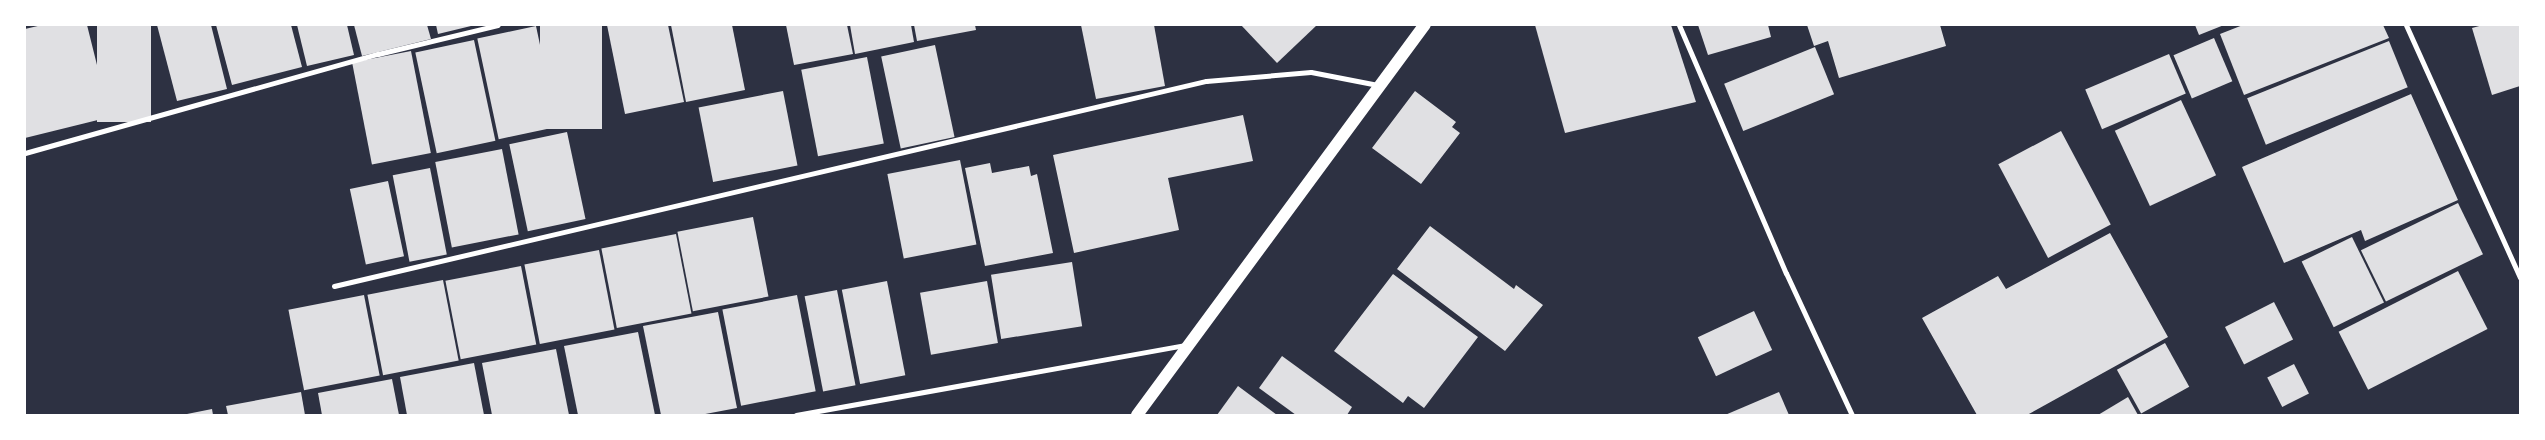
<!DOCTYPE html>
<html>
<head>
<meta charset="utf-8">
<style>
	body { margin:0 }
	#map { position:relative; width:2545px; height:440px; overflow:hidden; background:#2d3142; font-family:Literata,serif }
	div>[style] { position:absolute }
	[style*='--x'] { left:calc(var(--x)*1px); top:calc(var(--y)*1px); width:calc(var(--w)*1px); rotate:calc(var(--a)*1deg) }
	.building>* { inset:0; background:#e0e0e3; transform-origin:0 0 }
	.minor>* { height:5px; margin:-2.5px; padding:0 2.5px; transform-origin:2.5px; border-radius:2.5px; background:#fff }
	.primary>* { height:12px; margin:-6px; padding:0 6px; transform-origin:6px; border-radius:6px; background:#fff }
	span { translate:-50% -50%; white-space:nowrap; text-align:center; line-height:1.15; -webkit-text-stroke:5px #fff; paint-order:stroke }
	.frame { position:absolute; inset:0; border:26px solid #fff; pointer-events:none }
</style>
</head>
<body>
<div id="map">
	<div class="building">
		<div style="clip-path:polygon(42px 25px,87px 25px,110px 117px,25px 138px,25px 29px)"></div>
		<div style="left:97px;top:25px;width:54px;height:97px"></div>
		<div style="clip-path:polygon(157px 25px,211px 25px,227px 89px,177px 101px)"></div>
		<div style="clip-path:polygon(216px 25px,291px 25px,302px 67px,232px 85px)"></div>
		<div style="clip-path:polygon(297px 25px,347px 25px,354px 55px,307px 66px)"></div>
		<div style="clip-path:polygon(354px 25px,427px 25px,431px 39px,362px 56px)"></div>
		<div style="clip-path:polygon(436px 25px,471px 25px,471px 26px,438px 34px)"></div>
		<div style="left:540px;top:25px;width:62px;height:104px"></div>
		<div style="clip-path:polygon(607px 25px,668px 25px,684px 102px,625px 114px)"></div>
		<div style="clip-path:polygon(671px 25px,732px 25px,745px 90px,686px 102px)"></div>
		<div style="clip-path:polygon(786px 25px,847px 25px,853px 54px,794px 65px)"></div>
		<div style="clip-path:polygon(850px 25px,911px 25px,914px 42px,855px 54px)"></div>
		<div style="clip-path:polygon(914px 25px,975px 25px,976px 30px,917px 41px)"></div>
		<div style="clip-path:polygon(1081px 25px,1154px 25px,1165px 86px,1096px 99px)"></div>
		<div style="clip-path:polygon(1241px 25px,1317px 25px,1277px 63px)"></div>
		<div style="clip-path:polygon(1535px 25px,1671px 25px,1696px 102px,1565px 133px)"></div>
		<div style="clip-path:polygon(1698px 25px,1768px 25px,1771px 37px,1708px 55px)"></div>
		<div style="clip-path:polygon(1807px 25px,1940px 25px,1946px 46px,1839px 78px,1828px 41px,1814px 46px)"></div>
		<div style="clip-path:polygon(2195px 25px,2224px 25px,2199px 35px)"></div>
		<div style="clip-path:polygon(2243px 25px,2383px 25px,2389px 38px,2244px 95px,2220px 34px)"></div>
		<div style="clip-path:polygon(2483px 25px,2520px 25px,2520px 86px,2492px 95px,2472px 28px)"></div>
		<div style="left:536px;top:26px;width:103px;height:60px;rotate:78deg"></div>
		<div style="left:2214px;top:38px;width:47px;height:44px;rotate:67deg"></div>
		<div style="left:474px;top:40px;width:103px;height:60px;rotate:78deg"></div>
		<div style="left:2389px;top:41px;width:50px;height:153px;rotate:68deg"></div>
		<div style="left:935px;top:45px;width:94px;height:55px;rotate:78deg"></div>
		<div style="left:1815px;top:47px;width:51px;height:98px;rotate:68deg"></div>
		<div style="left:411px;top:51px;width:104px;height:60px;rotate:79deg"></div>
		<div style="left:2169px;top:54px;width:43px;height:91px;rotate:67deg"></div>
		<div style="left:867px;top:57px;width:88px;height:67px;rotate:79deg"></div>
		<div style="left:783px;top:91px;width:76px;height:86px;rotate:79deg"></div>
		<div style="clip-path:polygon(1415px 91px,1456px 122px,1452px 127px,1460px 133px,1421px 184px,1372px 148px)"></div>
		<div style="clip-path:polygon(2411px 94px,2458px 200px,2365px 241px,2361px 230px,2284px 263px,2242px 167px)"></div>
		<div style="left:2181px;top:100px;width:83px;height:73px;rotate:65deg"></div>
		<div style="clip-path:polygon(1243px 115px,1253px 161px,1168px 178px,1179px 230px,1074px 253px,1053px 155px)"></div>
		<div style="left:2061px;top:131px;width:106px;height:71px;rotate:62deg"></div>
		<div style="left:567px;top:132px;width:89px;height:59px;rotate:78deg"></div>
		<div style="left:502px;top:149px;width:87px;height:68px;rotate:79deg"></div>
		<div style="left:960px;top:160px;width:86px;height:74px;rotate:79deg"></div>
		<div style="clip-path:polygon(990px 163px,992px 173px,1029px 166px,1031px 176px,1037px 174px,1053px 253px,985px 266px,965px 168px)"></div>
		<div style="left:430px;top:168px;width:88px;height:38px;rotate:79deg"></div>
		<div style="left:388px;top:181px;width:77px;height:39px;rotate:78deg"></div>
		<div style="left:2458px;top:203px;width:57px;height:108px;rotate:64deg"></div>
		<div style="left:753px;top:217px;width:81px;height:77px;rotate:79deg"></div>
		<div style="clip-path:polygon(1430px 226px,1514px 289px,1516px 285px,1543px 305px,1505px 351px,1397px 269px)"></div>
		<div style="clip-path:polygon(2110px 233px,2168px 337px,2027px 415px,1977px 415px,1922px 318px,1998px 276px,2006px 289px)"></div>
		<div style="left:676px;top:234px;width:81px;height:76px;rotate:79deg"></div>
		<div style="left:2352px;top:237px;width:73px;height:56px;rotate:64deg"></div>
		<div style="left:599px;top:250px;width:81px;height:76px;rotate:79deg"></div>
		<div style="left:1072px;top:262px;width:65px;height:82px;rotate:81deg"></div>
		<div style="left:521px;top:266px;width:80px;height:77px;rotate:79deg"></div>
		<div style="left:2458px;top:271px;width:65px;height:134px;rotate:63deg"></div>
		<div style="clip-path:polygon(1393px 274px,1478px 337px,1424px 408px,1408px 396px,1403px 403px,1334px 351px)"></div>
		<div style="left:443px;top:280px;width:82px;height:77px;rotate:79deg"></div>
		<div style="left:887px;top:281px;width:96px;height:46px;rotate:79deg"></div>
		<div style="left:987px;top:281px;width:63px;height:68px;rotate:80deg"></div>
		<div style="left:837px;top:290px;width:97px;height:33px;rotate:79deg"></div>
		<div style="left:364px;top:295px;width:82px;height:77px;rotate:79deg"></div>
		<div style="left:797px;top:295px;width:98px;height:76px;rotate:79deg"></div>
		<div style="left:2274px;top:302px;width:42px;height:55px;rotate:63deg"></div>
		<div style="left:1754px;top:311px;width:43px;height:62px;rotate:65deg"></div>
		<div style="clip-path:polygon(718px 312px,737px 408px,700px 415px,661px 415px,643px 326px)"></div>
		<div style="clip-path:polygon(638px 332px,655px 415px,578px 415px,564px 346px)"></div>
		<div style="left:2165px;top:343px;width:50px;height:55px;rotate:61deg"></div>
		<div style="clip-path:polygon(556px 349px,569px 415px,492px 415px,482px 363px)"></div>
		<div style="clip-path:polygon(1282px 356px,1352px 407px,1347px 415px,1296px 415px,1259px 388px)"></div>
		<div style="clip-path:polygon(474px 363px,484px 415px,407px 415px,400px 377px)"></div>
		<div style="left:2294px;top:364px;width:33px;height:30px;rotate:63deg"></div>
		<div style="clip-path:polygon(392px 379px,399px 415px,322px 415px,318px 393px)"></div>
		<div style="clip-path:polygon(1238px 386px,1277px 415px,1217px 415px)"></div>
		<div style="clip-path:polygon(301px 392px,305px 415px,228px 415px,226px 406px)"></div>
		<div style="clip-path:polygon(1779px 392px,1789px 415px,1725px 415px)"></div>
		<div style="clip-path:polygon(2128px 397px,2138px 415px,2098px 415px)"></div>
		<div style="clip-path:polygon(212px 409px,213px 415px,187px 415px,187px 414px)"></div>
	</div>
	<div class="minor">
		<div style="--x:1679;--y:25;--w:270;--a:66.7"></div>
		<div style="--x:1786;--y:273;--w:157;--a:65.1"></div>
		<div style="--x:2406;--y:25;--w:277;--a:65.7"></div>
		<div style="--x:25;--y:153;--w:367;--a:-15.7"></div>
		<div style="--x:378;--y:54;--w:123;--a:-13.6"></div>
		<div style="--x:334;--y:286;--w:896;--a:-13.23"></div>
		<div style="--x:1206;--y:81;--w:105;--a:-4.9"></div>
		<div style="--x:1311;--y:72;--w:68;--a:11"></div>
		<div style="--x:796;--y:415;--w:396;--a:-10.2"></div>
	</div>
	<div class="primary">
		<div style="--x:1137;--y:415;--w:485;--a:-53.6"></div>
	</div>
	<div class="frame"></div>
</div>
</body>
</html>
